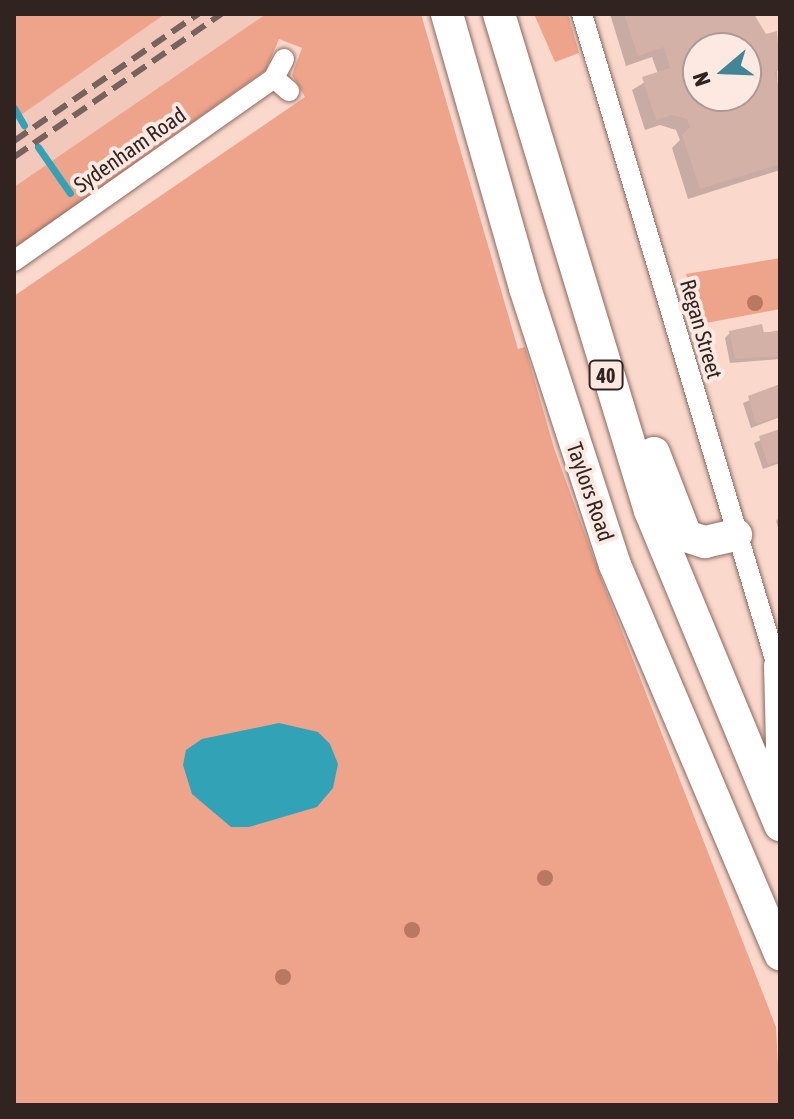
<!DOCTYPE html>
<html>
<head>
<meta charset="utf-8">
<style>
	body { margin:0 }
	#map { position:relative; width:794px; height:1119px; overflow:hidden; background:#fbd8cc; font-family:"Asap Condensed",sans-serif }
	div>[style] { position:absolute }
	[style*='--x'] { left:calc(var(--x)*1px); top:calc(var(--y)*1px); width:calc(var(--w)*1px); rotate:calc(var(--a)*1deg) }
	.built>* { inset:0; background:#f2c8bb }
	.green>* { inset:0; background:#eea48b }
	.water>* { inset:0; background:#32a2b7 }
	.shadow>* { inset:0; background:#0003 }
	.stream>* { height:7px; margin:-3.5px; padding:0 3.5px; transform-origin:3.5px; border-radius:3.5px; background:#32a2b7 }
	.building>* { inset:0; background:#d3b1a6 }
	.roads { filter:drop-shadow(0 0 2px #896a60) drop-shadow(0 0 2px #896a60) }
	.street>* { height:20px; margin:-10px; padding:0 10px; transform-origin:10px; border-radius:10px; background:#fff }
	.primary>* { height:32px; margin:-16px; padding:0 16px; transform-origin:16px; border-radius:16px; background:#fff }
	.rail>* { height:6px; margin-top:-3px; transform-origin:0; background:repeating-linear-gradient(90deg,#77625c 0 16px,transparent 0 24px) }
	.trees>* { width:16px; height:16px; margin:-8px; border-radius:50%; background:#b87960 }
	span { translate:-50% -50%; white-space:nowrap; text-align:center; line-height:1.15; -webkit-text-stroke:8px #fee9e2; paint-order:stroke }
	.shield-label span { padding:2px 6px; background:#fee9e2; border:2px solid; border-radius:6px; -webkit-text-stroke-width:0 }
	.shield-label { font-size:20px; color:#312420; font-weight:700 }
	.street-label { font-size:22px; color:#312420 }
	.frame { position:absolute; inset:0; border:16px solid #312420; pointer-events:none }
	.north { position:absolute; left:682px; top:32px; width:80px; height:80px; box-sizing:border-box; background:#fee9e2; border:2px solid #ac9a94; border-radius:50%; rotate:251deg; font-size:22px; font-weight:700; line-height:32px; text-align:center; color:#312420 }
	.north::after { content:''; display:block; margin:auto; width:28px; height:36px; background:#428695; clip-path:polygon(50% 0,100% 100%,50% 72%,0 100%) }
</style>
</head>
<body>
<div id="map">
	<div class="built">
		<div style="clip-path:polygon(165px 14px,266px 14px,14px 187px,14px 120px)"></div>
	</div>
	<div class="green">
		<div style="clip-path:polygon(14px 14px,165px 14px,14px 120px)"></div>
		<div style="clip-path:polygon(266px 14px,421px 14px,518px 349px,525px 347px,554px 448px,600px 575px,776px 1027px,780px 1105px,14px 1105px,14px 296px,305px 97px,292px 75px,302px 48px,279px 39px,266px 70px,14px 249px,14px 187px)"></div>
		<div style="clip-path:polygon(534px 14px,568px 14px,579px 53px,555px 62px)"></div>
		<div style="clip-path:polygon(780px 258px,780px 309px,701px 324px,686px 274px)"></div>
	</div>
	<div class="water">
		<div style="clip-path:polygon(279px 723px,318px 732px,330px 744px,338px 764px,333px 788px,317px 807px,249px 827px,231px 827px,192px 794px,183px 765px,186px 750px,202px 739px)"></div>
	</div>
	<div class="shadow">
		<div style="clip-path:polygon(evenodd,610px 14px,752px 14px,764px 37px,776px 33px,780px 170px,688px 199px,672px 148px,680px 140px,676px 130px,660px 125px,645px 130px,632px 90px,658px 74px,652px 57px,626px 66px,610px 14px,698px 48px,746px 48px,746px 96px,698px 96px,698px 48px)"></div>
		<div style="clip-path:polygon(780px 332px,780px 359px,730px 363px,725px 338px,730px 333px)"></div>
		<div style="clip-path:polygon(780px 387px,780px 417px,751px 428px,743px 403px)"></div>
		<div style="clip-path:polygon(780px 431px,780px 463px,763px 469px,754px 443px)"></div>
		<div style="clip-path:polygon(780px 517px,780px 534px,776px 521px)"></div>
	</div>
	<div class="stream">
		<div style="--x:14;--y:108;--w:20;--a:60"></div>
		<div style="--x:38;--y:147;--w:56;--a:55.2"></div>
	</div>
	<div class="building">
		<div style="clip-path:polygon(evenodd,624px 14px,754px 14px,766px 34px,777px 31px,780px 70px,774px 72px,780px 91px,780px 164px,700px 189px,682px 135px,690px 127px,687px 119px,672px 115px,656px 120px,642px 77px,670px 68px,664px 47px,638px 56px,624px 14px,698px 48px,746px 48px,746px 96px,698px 96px,698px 48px)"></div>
		<div style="clip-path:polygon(762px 324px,764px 333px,780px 330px,780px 356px,735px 359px,729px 331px)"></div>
		<div style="clip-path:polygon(780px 384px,780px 416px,756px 424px,748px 396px)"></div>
		<div style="clip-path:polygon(780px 429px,780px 461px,768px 465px,759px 436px)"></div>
	</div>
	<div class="roads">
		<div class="street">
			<div style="--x:582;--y:14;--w:691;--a:73.35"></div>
			<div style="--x:284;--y:59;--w:21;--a:118"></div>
			<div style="--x:274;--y:78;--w:20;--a:41"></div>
			<div style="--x:14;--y:261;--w:318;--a:-35.1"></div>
			<div style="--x:770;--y:792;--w:46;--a:-82.6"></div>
			<div style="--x:776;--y:746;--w:81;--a:-91.4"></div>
		</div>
		<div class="primary">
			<div style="--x:447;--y:14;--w:285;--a:74.1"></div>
			<div style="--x:525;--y:288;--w:291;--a:72"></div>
			<div style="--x:615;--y:565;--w:423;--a:67"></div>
			<div style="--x:499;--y:14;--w:519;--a:73.1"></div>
			<div style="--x:650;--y:511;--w:340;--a:67.5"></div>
			<div style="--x:654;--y:453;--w:89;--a:68.9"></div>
			<div style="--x:686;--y:536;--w:20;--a:18"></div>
			<div style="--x:705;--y:542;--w:32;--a:-13"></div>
		</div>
	</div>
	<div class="rail">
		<div style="--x:14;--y:141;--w:224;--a:-34.6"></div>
		<div style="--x:14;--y:157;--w:252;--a:-34.6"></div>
	</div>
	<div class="trees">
		<div style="left:755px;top:303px"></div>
		<div style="left:545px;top:878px"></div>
		<div style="left:412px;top:930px"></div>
		<div style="left:283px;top:977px"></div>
	</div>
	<div class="shield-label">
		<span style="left:606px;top:375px">40</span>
	</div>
	<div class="street-label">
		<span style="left:130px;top:150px;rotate:-35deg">Sydenham Road</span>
		<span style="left:701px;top:329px;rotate:74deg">Regan Street</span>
		<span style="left:590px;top:492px;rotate:71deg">Taylors Road</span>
	</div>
	<div class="frame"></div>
	<div class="north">N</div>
</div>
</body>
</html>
